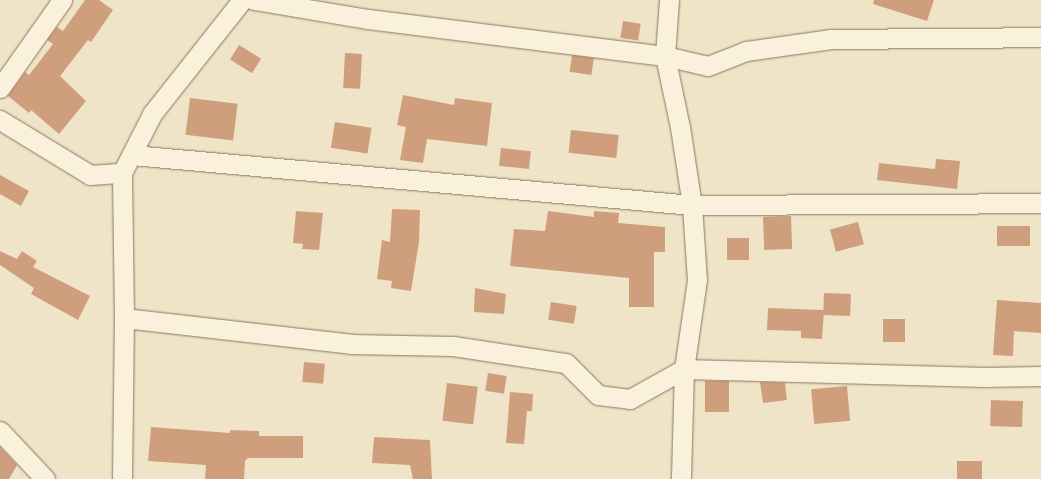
<!DOCTYPE html>
<html>
<head>
<meta charset="utf-8">
<style>
	body { margin:0 }
	#map { position:relative; width:1041px; height:479px; overflow:hidden; background:#f0e4c8; font-family:Georgia,serif }
	div>[style] { position:absolute }
	[style*='--x'] { left:calc(var(--x)*1px); top:calc(var(--y)*1px); width:calc(var(--w)*1px); rotate:calc(var(--a)*1deg) }
	.building>* { inset:0; background:#cf9f7d; transform-origin:0 0 }
	.roads { filter:drop-shadow(0 0 1px #8d765c) drop-shadow(0 0 1px #8d765c) }
	.street>* { height:19px; margin:-9.5px; padding:0 9.5px; transform-origin:9.5px; border-radius:9.5px; background:#faf1dc }
	span { translate:-50% -50%; white-space:nowrap; text-align:center; line-height:1.15; -webkit-text-stroke:3px #f7eed8; paint-order:stroke }
</style>
</head>
<body>
<div id="map">
	<div class="building">
		<div style="clip-path:polygon(85px 0,99px 0,113px 10px,91px 42px,88px 40px,60px 76px,86px 101px,59px 134px,31px 110px,29px 113px,8px 96px,25px 72px,29px 75px,53px 44px,47px 40px,57px 27px,63px 31px)"></div>
		<div style="clip-path:polygon(874px 0,934px 0,927px 21px,873px 4px)"></div>
		<div style="left:623px;top:21px;width:18px;height:17px;rotate:9deg"></div>
		<div style="left:239px;top:45px;width:26px;height:17px;rotate:32deg"></div>
		<div style="left:345px;top:53px;width:17px;height:35px;rotate:3deg"></div>
		<div style="left:572px;top:55px;width:22px;height:17px;rotate:8deg"></div>
		<div style="clip-path:polygon(403px 95px,454px 105px,455px 98px,492px 103px,487px 146px,427px 139px,423px 163px,400px 160px,406px 127px,397px 125px)"></div>
		<div style="left:190px;top:98px;width:48px;height:37px;rotate:7deg"></div>
		<div style="left:335px;top:122px;width:37px;height:26px;rotate:9deg"></div>
		<div style="left:571px;top:130px;width:48px;height:23px;rotate:6deg"></div>
		<div style="left:501px;top:148px;width:30px;height:18px;rotate:6deg"></div>
		<div style="clip-path:polygon(936px 159px,960px 161px,957px 189px,877px 180px,879px 163px,935px 169px)"></div>
		<div style="clip-path:polygon(0 175px,29px 191px,21px 206px,0 194px)"></div>
		<div style="clip-path:polygon(392px 209px,420px 210px,419px 242px,411px 291px,391px 288px,392px 281px,377px 279px,382px 240px,390px 242px)"></div>
		<div style="clip-path:polygon(296px 211px,323px 213px,319px 250px,302px 249px,303px 244px,293px 243px)"></div>
		<div style="clip-path:polygon(548px 211px,594px 217px,594px 211px,619px 213px,618px 223px,665px 227px,665px 252px,654px 252px,654px 307px,629px 307px,629px 278px,510px 266px,514px 229px,545px 231px)"></div>
		<div style="left:791px;top:216px;width:33px;height:28px;rotate:88deg"></div>
		<div style="left:858px;top:222px;width:23px;height:29px;rotate:75deg"></div>
		<div style="left:997px;top:226px;width:33px;height:20px"></div>
		<div style="left:727px;top:238px;width:22px;height:22px"></div>
		<div style="clip-path:polygon(0 251px,17px 259px,22px 251px,37px 261px,33px 267px,90px 296px,78px 320px,31px 294px,34px 288px,0 265px)"></div>
		<div style="clip-path:polygon(475px 288px,506px 294px,504px 314px,474px 312px)"></div>
		<div style="left:824px;top:293px;width:27px;height:22px;rotate:2deg"></div>
		<div style="clip-path:polygon(997px 300px,1041px 303px,1041px 333px,1014px 331px,1013px 356px,993px 355px)"></div>
		<div style="left:551px;top:302px;width:26px;height:18px;rotate:9deg"></div>
		<div style="clip-path:polygon(768px 308px,824px 310px,822px 339px,801px 338px,801px 331px,767px 330px)"></div>
		<div style="left:883px;top:319px;width:22px;height:23px"></div>
		<div style="left:304px;top:362px;width:21px;height:20px;rotate:5deg"></div>
		<div style="left:488px;top:373px;width:19px;height:18px;rotate:9deg"></div>
		<div style="left:705px;top:381px;width:24px;height:31px"></div>
		<div style="clip-path:polygon(760px 382px,785px 383px,787px 400px,763px 403px)"></div>
		<div style="left:447px;top:383px;width:31px;height:38px;rotate:7deg"></div>
		<div style="left:847px;top:386px;width:35px;height:36px;rotate:85deg"></div>
		<div style="clip-path:polygon(510px 392px,533px 394px,532px 411px,527px 411px,524px 444px,506px 443px)"></div>
		<div style="left:991px;top:400px;width:32px;height:26px;rotate:2deg"></div>
		<div style="clip-path:polygon(151px 427px,230px 433px,230px 430px,259px 431px,259px 436px,303px 436px,303px 458px,248px 458px,245px 461px,244px 479px,205px 479px,206px 465px,148px 461px)"></div>
		<div style="clip-path:polygon(374px 437px,430px 440px,432px 479px,413px 479px,410px 465px,372px 463px)"></div>
		<div style="clip-path:polygon(0 447px,17px 465px,9px 479px,0 479px)"></div>
		<div style="left:957px;top:461px;width:25px;height:18px"></div>
	</div>
	<div class="roads">
		<div class="street">
			<div style="--x:254;--y:0;--w:116;--a:9.5"></div>
			<div style="--x:368;--y:19;--w:299;--a:7.1"></div>
			<div style="--x:665;--y:56;--w:44;--a:13.1"></div>
			<div style="--x:708;--y:66;--w:41;--a:-21.5"></div>
			<div style="--x:746;--y:51;--w:86;--a:-8"></div>
			<div style="--x:831;--y:39;--w:210;--a:-0.5"></div>
			<div style="--x:669;--y:0;--w:56;--a:94.1"></div>
			<div style="--x:665;--y:56;--w:73;--a:78.1"></div>
			<div style="--x:680;--y:127;--w:79;--a:81.3"></div>
			<div style="--x:692;--y:205;--w:75;--a:86.2"></div>
			<div style="--x:697;--y:280;--w:90;--a:98.3"></div>
			<div style="--x:684;--y:369;--w:110;--a:91.6"></div>
			<div style="--x:0;--y:88;--w:108;--a:-54.8"></div>
			<div style="--x:0;--y:120;--w:105;--a:31.4"></div>
			<div style="--x:90;--y:175;--w:32;--a:-4"></div>
			<div style="--x:132;--y:155;--w:562;--a:5.1"></div>
			<div style="--x:692;--y:205;--w:349;--a:-0.3"></div>
			<div style="--x:124;--y:318;--w:228;--a:6.5"></div>
			<div style="--x:351;--y:344;--w:102;--a:1.1"></div>
			<div style="--x:453;--y:346;--w:114;--a:8.6"></div>
			<div style="--x:566;--y:363;--w:45;--a:45"></div>
			<div style="--x:598;--y:395;--w:32;--a:7"></div>
			<div style="--x:630;--y:399;--w:62;--a:-29.1"></div>
			<div style="--x:684;--y:369;--w:301;--a:1.5"></div>
			<div style="--x:985;--y:377;--w:56;--a:-1"></div>
			<div style="--x:0;--y:431;--w:66;--a:46.8"></div>
			<div style="--x:122;--y:479;--w:161;--a:-89.3"></div>
			<div style="--x:124;--y:318;--w:145;--a:-90.8"></div>
			<div style="--x:122;--y:173;--w:66;--a:-63"></div>
			<div style="--x:152;--y:114;--w:145;--a:-51.7"></div>
		</div>
	</div>
</div>
</body>
</html>
